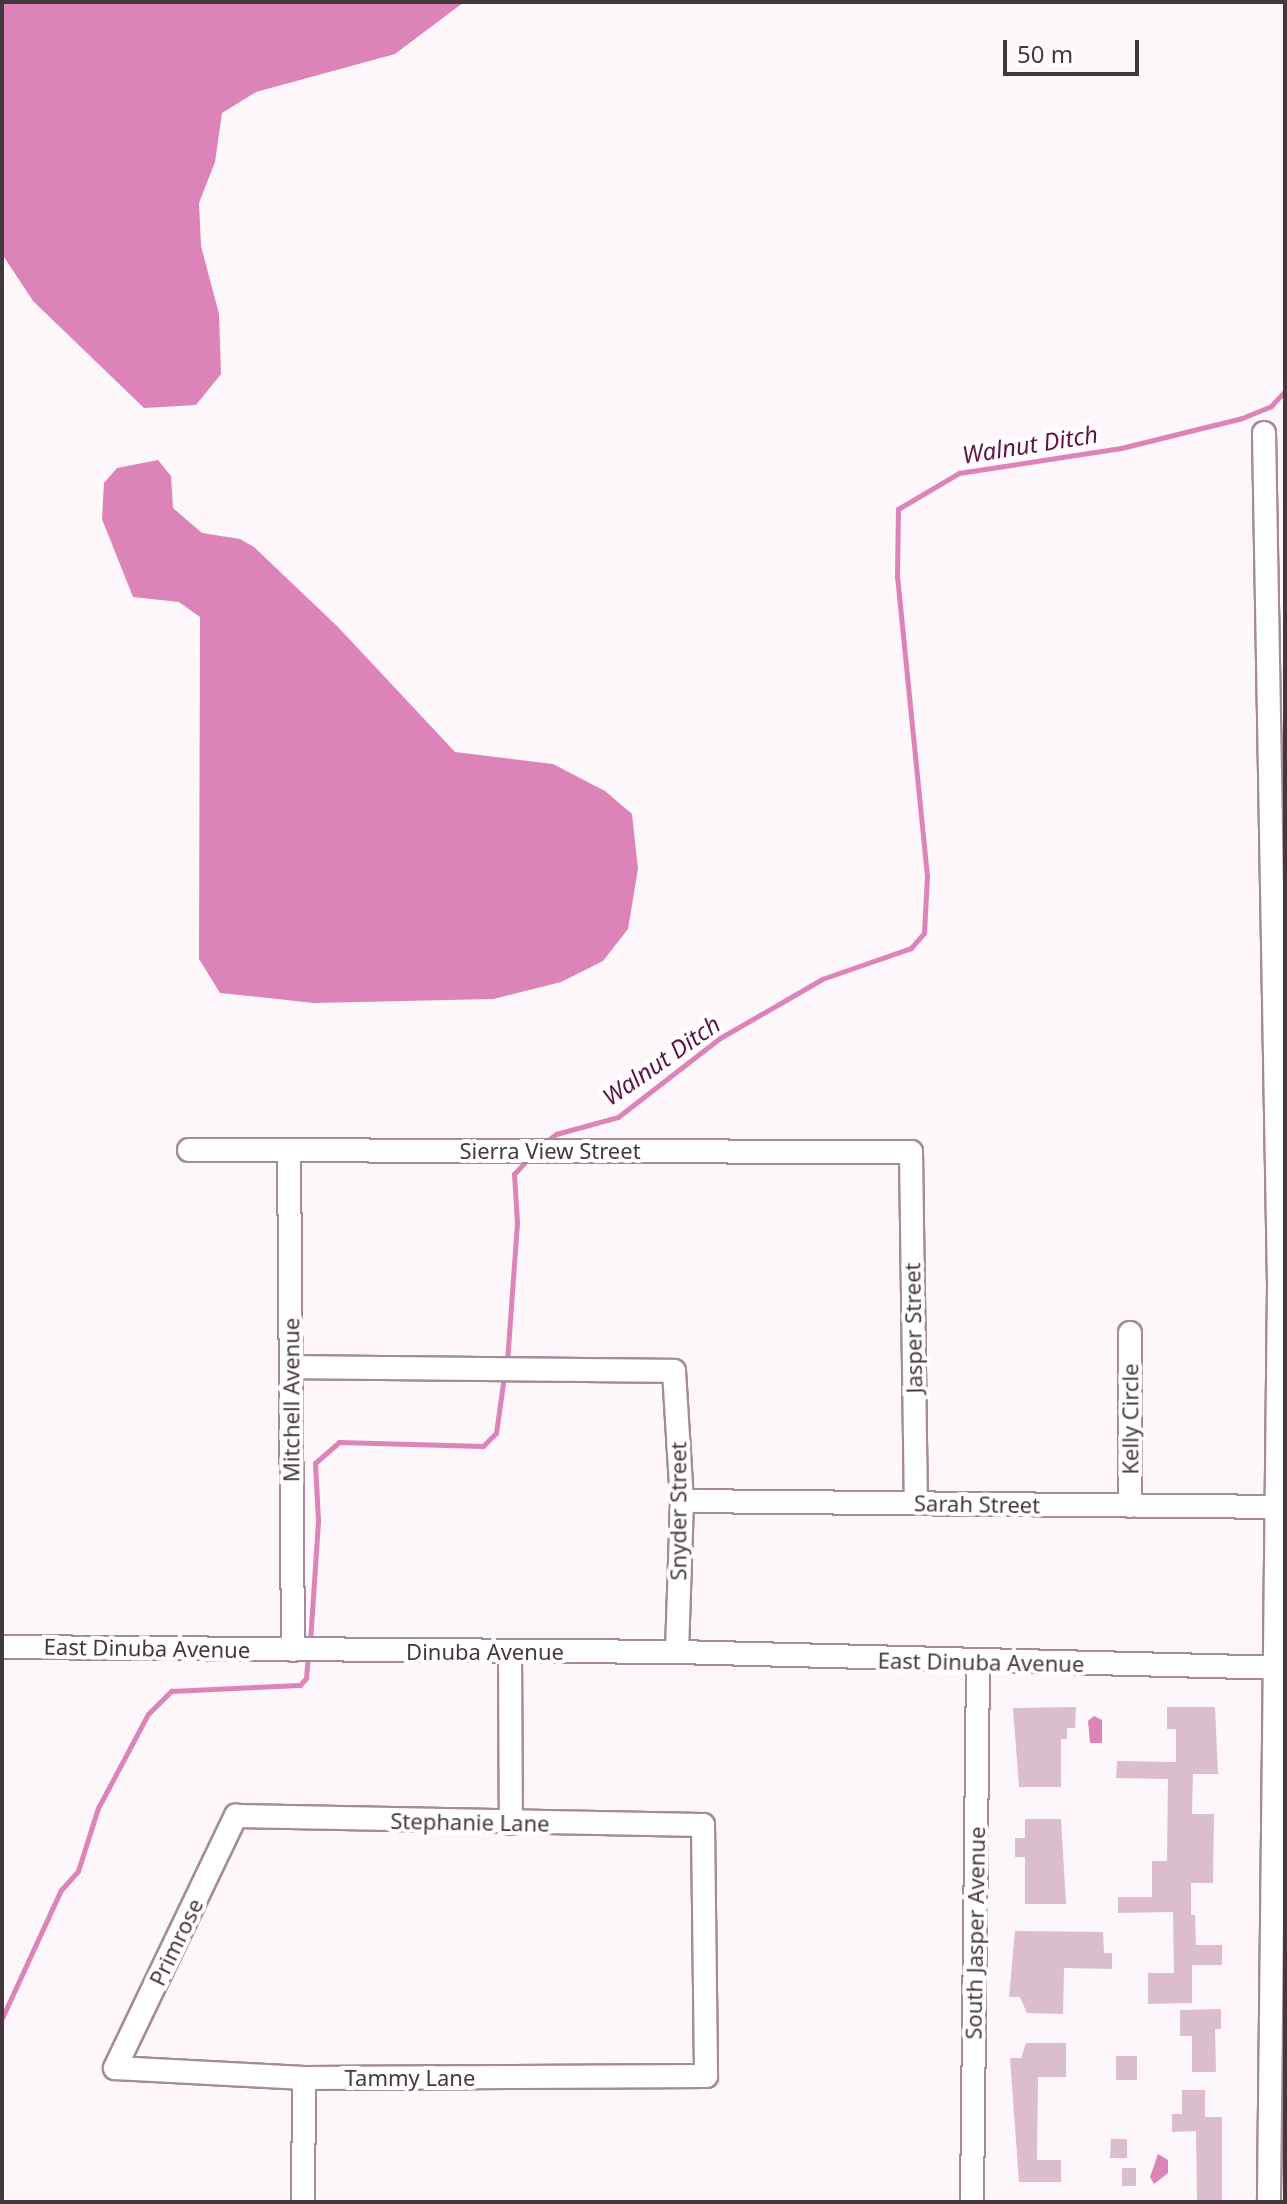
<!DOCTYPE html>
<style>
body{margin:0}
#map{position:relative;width:1287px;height:2204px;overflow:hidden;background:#fdf6fa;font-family:"Noto Sans",sans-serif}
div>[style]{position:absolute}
.water>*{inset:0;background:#dc83b8}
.stream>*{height:5px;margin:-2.5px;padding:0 2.5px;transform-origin:2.5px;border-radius:2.5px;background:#dc83b8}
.building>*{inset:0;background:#dbbdcd}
.roads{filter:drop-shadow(2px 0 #a68a99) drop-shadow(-2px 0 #a68a99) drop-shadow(0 2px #a68a99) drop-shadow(0 -2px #a68a99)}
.minor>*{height:22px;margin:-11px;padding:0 11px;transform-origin:11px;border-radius:11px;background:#fff}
span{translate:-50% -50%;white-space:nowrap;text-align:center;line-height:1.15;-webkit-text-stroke:8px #fff;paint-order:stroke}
.street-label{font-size:22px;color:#44383e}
.water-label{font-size:24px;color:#621348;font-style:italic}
.frame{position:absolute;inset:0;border:4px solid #44383e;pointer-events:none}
.scale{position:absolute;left:1003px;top:40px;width:136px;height:36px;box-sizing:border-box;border:4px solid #44383e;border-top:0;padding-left:10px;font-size:24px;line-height:28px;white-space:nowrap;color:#44383e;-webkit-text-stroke:6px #fff;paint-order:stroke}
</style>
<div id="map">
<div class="water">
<div style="clip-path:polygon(2px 2px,464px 2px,395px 54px,256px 92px,222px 113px,215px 162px,199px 203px,201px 246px,219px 314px,221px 374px,196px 405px,144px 408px,33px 301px,4px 257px)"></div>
<div style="clip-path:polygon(158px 460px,171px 476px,173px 508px,202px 533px,240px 539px,254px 547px,338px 627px,455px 752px,553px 764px,605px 791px,632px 814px,638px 869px,628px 929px,603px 961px,561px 982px,493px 999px,314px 1003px,220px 993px,199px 959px,200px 617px,179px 602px,133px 597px,102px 519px,104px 483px,117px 468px)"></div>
<div style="clip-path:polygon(1094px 1716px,1102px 1720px,1102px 1743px,1090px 1743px,1088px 1721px)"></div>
<div style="clip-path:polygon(1158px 2154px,1168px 2160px,1168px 2173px,1154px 2184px,1150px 2177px)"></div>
</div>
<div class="stream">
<div style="left:544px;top:1143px;width:15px;rotate:-37deg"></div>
<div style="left:556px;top:1134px;width:64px;rotate:-15.3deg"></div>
<div style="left:618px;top:1117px;width:129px;rotate:-37.8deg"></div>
<div style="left:720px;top:1038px;width:118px;rotate:-30deg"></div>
<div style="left:822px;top:979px;width:94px;rotate:-19.2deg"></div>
<div style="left:911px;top:948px;width:20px;rotate:-49deg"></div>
<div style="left:924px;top:933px;width:57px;rotate:-87deg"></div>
<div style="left:927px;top:876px;width:301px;rotate:-95.7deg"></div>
<div style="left:897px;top:577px;width:68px;rotate:-89.2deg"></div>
<div style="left:898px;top:509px;width:71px;rotate:-30.5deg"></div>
<div style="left:959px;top:473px;width:164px;rotate:-8.8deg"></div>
<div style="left:1121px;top:448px;width:125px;rotate:-13.9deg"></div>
<div style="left:1242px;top:418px;width:31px;rotate:-22deg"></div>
<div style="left:1271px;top:406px;width:21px;rotate:-47deg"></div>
<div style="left:507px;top:1362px;width:139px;rotate:-85.9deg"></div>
<div style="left:517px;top:1223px;width:49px;rotate:-93.5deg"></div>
<div style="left:514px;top:1174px;width:21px;rotate:-47deg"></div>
<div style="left:310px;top:1642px;width:122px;rotate:-86.2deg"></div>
<div style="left:318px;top:1520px;width:57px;rotate:-93deg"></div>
<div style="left:315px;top:1463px;width:32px;rotate:-41deg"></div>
<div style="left:339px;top:1442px;width:144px;rotate:1.6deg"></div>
<div style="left:483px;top:1446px;width:18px;rotate:-45deg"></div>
<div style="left:496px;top:1433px;width:58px;rotate:-82deg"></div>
<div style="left:2px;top:2018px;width:141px;rotate:-65.3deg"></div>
<div style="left:61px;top:1890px;width:25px;rotate:-48deg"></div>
<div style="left:78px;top:1871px;width:66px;rotate:-72.4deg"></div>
<div style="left:98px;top:1808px;width:106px;rotate:-62deg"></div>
<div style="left:148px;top:1714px;width:33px;rotate:-45deg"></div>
<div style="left:171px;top:1691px;width:129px;rotate:-2.7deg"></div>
<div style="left:300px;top:1685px;width:9px;rotate:-49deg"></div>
<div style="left:306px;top:1678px;width:22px;rotate:-85deg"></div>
</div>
<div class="building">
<div style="clip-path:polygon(1076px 1707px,1075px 1728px,1067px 1728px,1067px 1739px,1061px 1739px,1061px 1787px,1019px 1787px,1013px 1708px)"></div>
<div style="clip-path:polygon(1167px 1707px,1215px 1707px,1218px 1774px,1193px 1774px,1192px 1814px,1214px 1814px,1213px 1883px,1191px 1883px,1191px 1915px,1195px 1915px,1196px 1945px,1222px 1945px,1222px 1965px,1192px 1965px,1192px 2003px,1148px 2004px,1148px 1973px,1174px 1973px,1173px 1912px,1118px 1913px,1118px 1897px,1152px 1897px,1152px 1861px,1167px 1861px,1168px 1779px,1116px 1778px,1117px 1761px,1176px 1762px,1176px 1729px,1167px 1729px)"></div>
<div style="clip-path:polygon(1025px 1819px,1061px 1819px,1066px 1904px,1025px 1904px,1025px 1857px,1015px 1857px,1015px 1838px,1025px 1838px)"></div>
<div style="clip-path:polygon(1015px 1931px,1103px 1932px,1104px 1953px,1112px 1953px,1112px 1969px,1064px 1968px,1063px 2014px,1027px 2013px,1020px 1997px,1009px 1997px)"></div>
<div style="clip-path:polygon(1221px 2009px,1221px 2029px,1215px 2029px,1216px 2072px,1192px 2072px,1192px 2036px,1180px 2036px,1180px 2010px)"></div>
<div style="clip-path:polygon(1026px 2043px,1066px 2043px,1066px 2077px,1038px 2077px,1037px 2160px,1061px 2160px,1061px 2182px,1019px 2182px,1010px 2058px,1021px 2058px)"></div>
<div style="clip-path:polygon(1116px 2056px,1137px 2056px,1137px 2080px,1116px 2080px)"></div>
<div style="clip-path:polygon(1182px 2090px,1205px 2090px,1205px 2117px,1222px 2117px,1222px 2201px,1197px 2201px,1196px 2131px,1172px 2132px,1172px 2114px,1182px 2114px)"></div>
<div style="clip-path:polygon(1111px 2139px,1127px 2139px,1127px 2158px,1110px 2158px)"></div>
<div style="clip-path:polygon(1122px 2168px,1136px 2168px,1136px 2186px,1122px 2186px)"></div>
</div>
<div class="roads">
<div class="minor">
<div style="left:1264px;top:433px;width:853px;rotate:88.99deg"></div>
<div style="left:1279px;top:1286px;width:916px;rotate:90.63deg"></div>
<div style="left:189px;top:1150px;width:722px;rotate:0.16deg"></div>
<div style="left:911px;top:1152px;width:351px;rotate:89.2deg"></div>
<div style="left:289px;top:1150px;width:500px;rotate:89.54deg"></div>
<div style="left:1130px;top:1333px;width:173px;rotate:90deg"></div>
<div style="left:292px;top:1367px;width:382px;rotate:0.6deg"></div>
<div style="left:674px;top:1371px;width:130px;rotate:86.5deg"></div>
<div style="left:682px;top:1501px;width:151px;rotate:91.9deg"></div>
<div style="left:682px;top:1501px;width:603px;rotate:0.57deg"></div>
<div style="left:2px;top:1647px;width:675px;rotate:0.42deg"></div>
<div style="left:677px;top:1652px;width:608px;rotate:1.51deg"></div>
<div style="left:510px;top:1653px;width:170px;rotate:89.7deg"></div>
<div style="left:236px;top:1816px;width:467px;rotate:1.1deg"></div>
<div style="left:703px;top:1825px;width:251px;rotate:89.3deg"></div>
<div style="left:706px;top:2076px;width:402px;rotate:179.7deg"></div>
<div style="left:304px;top:2078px;width:189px;rotate:-177deg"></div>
<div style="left:115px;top:2068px;width:280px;rotate:-64.4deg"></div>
<div style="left:303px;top:2202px;width:124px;rotate:-89.5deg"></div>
<div style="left:972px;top:2202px;width:539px;rotate:-89.36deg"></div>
</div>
</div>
<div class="street-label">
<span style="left:550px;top:1151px">Sierra View Street</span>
<span style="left:913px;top:1328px;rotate:-91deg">Jasper Street</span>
<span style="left:291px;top:1400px;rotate:-90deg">Mitchell Avenue</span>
<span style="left:1130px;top:1419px;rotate:-90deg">Kelly Circle</span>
<span style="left:977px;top:1504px;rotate:1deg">Sarah Street</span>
<span style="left:678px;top:1511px;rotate:-90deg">Snyder Street</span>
<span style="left:147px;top:1648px;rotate:1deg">East Dinuba Avenue</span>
<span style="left:485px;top:1652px">Dinuba Avenue</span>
<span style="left:981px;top:1662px;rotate:1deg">East Dinuba Avenue</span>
<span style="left:470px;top:1822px;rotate:1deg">Stephanie Lane</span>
<span style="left:975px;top:1933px;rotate:-89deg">South Jasper Avenue</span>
<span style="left:176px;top:1942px;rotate:-64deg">Primrose</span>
<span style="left:410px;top:2078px">Tammy Lane</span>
</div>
<div class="water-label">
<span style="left:1030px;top:444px;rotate:-9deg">Walnut Ditch</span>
<span style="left:661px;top:1060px;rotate:-35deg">Walnut Ditch</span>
</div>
<div class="frame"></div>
<div class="scale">50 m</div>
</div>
